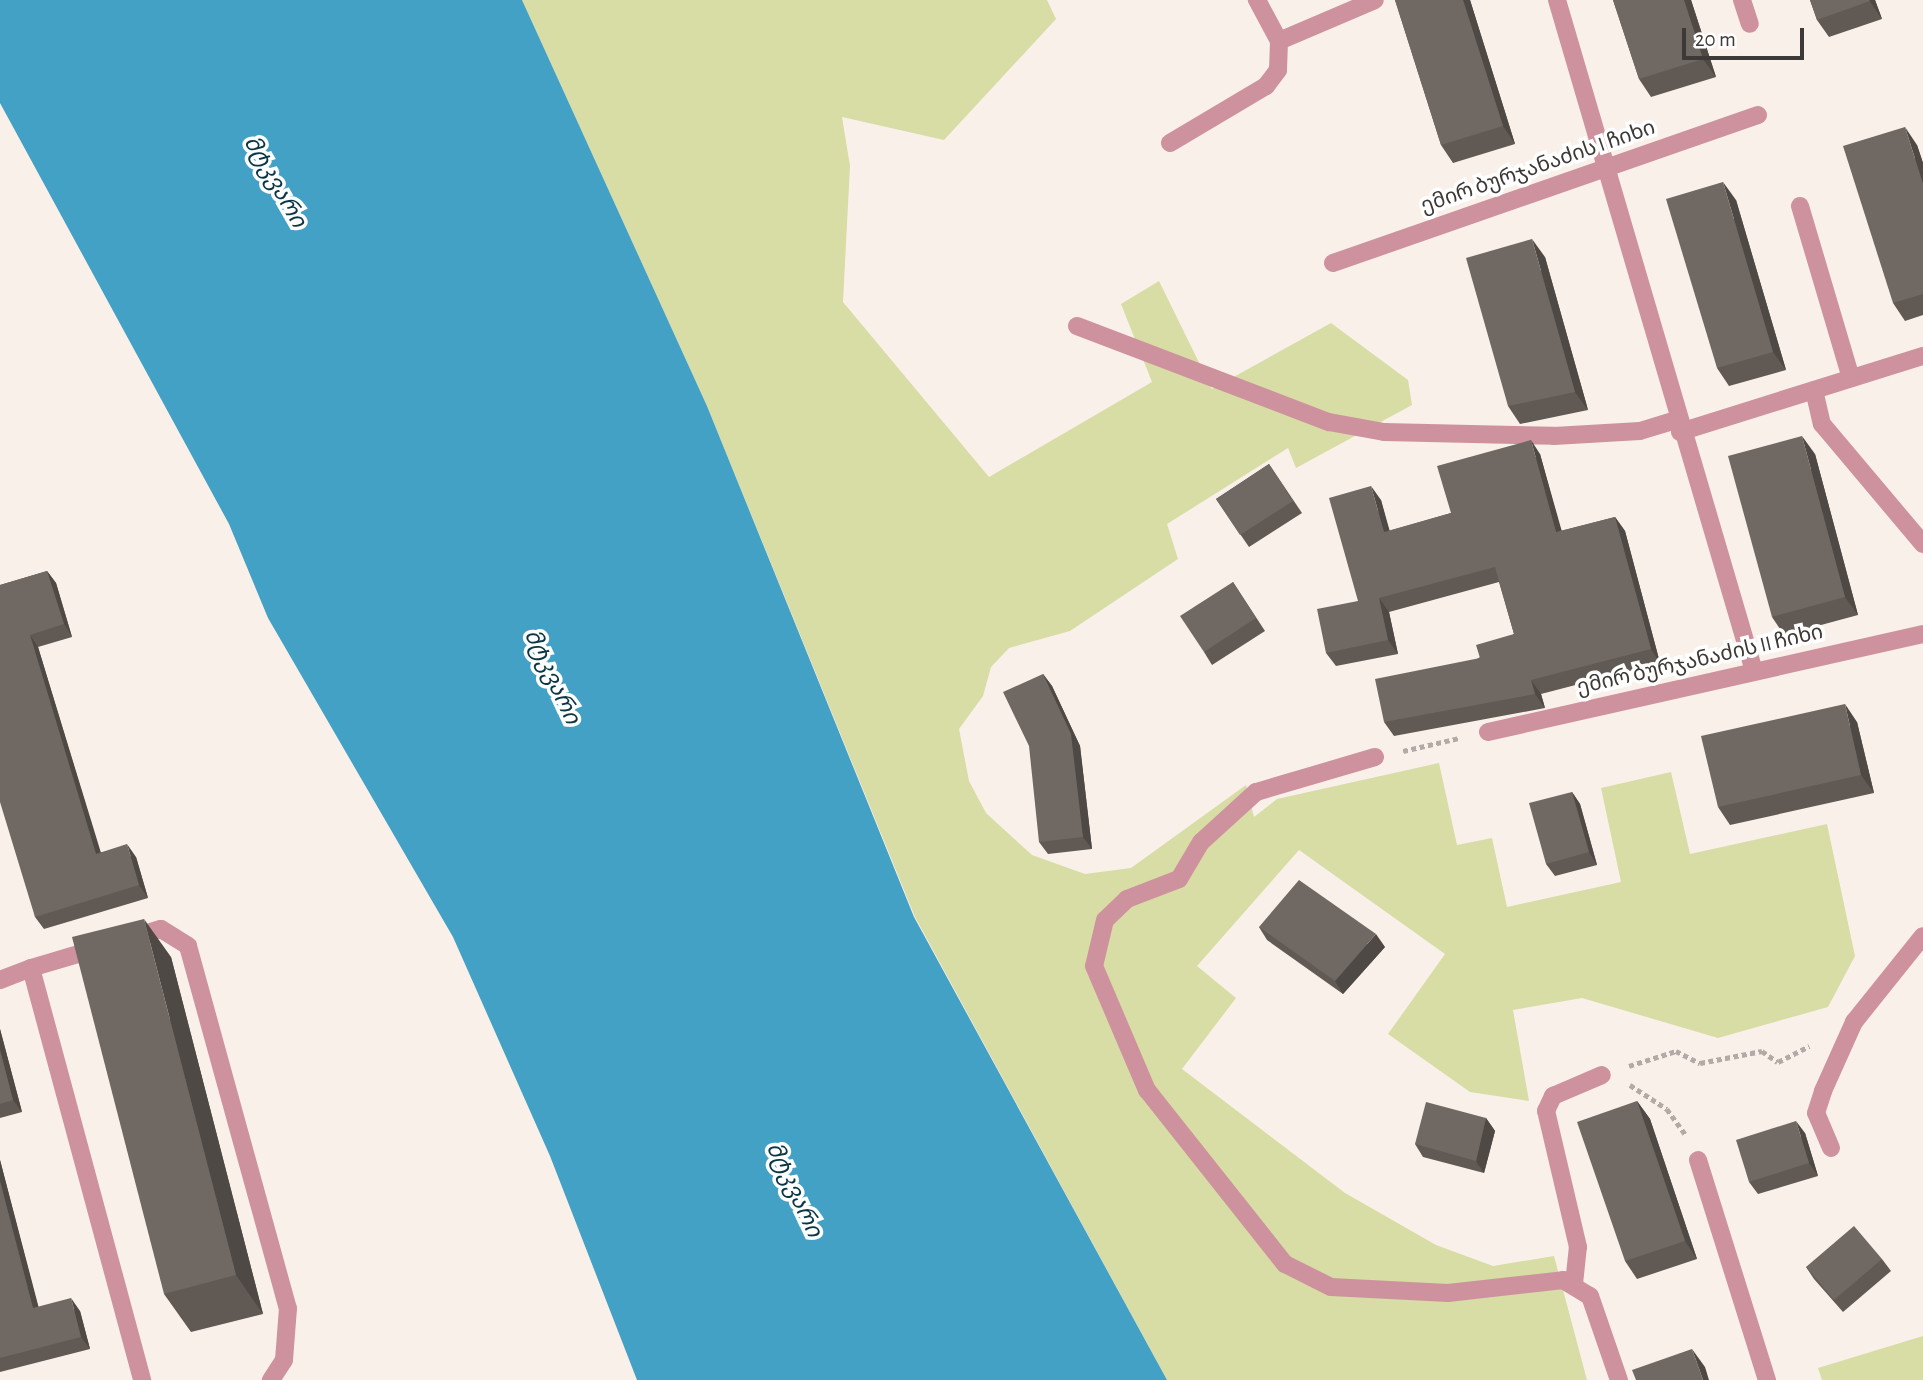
<!DOCTYPE html>
<meta charset="utf-8">
<style>
body{margin:0}
#map{position:relative;width:1923px;height:1380px;overflow:hidden;background:#faf0ea;font-family:"Alegreya Sans","Noto Sans Georgian",sans-serif}
div>[style]{position:absolute}
.green>*{inset:0;background:#d8dca5}
.water>*{inset:0;background:#43a1c6}
.path>*{height:4.5px;margin-top:-2.25px;transform-origin:0;background:repeating-linear-gradient(90deg,#b2aaa5 0 5px,transparent 0 8.5px)}
.minor>*{height:18px;margin:-9px;padding:0 9px;transform-origin:9px;border-radius:9px;background:#cd929e}
.wall>*{inset:0;background:#605954}
.shaded-wall>*{inset:0;background:#4e4945}
.building>*{inset:0;background:#706862}
span{translate:-50% -50%;white-space:nowrap;text-align:center;line-height:1.15;-webkit-text-stroke:7px #fff;paint-order:stroke}
.street-label{font-size:21px;color:#3d3936}
.water-label{font-size:23px;color:#0a3545;font-style:italic}
.scale{position:absolute;left:1682px;top:28px;width:122px;height:32px;box-sizing:border-box;border:4px solid #3d3936;border-top:0;padding-left:9px;font-size:21px;line-height:24px;white-space:nowrap;color:#3d3936;-webkit-text-stroke:5px #fff;paint-order:stroke}
</style>
<div id="map">
<div class="green">
<div style="clip-path:polygon(522px 0,1047px 0,1056px 19px,944px 140px,842px 117px,850px 166px,843px 302px,989px 477px,1152px 382px,1121px 304px,1159px 281px,1212px 389px,1331px 323px,1408px 380px,1412px 405px,1296px 468px,1288px 448px,1167px 524px,1178px 559px,1070px 631px,1009px 648px,991px 667px,983px 696px,959px 729px,969px 781px,986px 813px,1032px 855px,1085px 874px,1131px 868px,1246px 785px,1254px 817px,1277px 799px,1439px 763px,1457px 845px,1492px 838px,1507px 907px,1621px 882px,1601px 788px,1671px 772px,1690px 854px,1827px 824px,1855px 956px,1828px 1007px,1718px 1038px,1582px 998px,1513px 1010px,1529px 1101px,1470px 1092px,1388px 1034px,1445px 954px,1299px 850px,1197px 966px,1236px 998px,1182px 1069px,1345px 1193px,1436px 1245px,1493px 1266px,1554px 1256px,1587px 1380px,1167px 1380px,915px 917px,707px 406px)"></div>
<div style="clip-path:polygon(1923px 1336px,1923px 1380px,1822px 1380px,1818px 1368px)"></div>
</div>
<div class="water">
<div style="clip-path:polygon(0 0,522px 0,707px 406px,914px 917px,1167px 1380px,637px 1380px,550px 1156px,453px 937px,268px 618px,229px 524px,0 103px)"></div>
</div>
<div class="path">
<div style="left:1403px;top:751px;width:57px;rotate:-13.1deg"></div>
<div style="left:1629px;top:1066px;width:49px;rotate:-17.7deg"></div>
<div style="left:1676px;top:1051px;width:27px;rotate:27deg"></div>
<div style="left:1700px;top:1063px;width:63px;rotate:-11deg"></div>
<div style="left:1762px;top:1051px;width:19px;rotate:35deg"></div>
<div style="left:1778px;top:1062px;width:35px;rotate:-27deg"></div>
<div style="left:1630px;top:1085px;width:44px;rotate:33deg"></div>
<div style="left:1667px;top:1109px;width:31px;rotate:54deg"></div>
</div>
<div class="minor">
<div style="left:1557px;top:0;width:699px;rotate:73.64deg"></div>
<div style="left:1742px;top:0;width:25px;rotate:72deg"></div>
<div style="left:1279px;top:41px;width:104px;rotate:-23.1deg"></div>
<div style="left:1170px;top:143px;width:112px;rotate:-30.7deg"></div>
<div style="left:1266px;top:86px;width:20px;rotate:-53deg"></div>
<div style="left:1278px;top:70px;width:29px;rotate:-88deg"></div>
<div style="left:1279px;top:41px;width:47px;rotate:-118.2deg"></div>
<div style="left:1800px;top:206px;width:179px;rotate:73.5deg"></div>
<div style="left:1333px;top:263px;width:450px;rotate:-19.2deg"></div>
<div style="left:1077px;top:326px;width:270px;rotate:20.9deg"></div>
<div style="left:1329px;top:422px;width:56px;rotate:10.3deg"></div>
<div style="left:1384px;top:432px;width:170px;rotate:1.3deg"></div>
<div style="left:1554px;top:436px;width:86px;rotate:-3.3deg"></div>
<div style="left:1640px;top:431px;width:39px;rotate:-17deg"></div>
<div style="left:1814px;top:390px;width:35px;rotate:77deg"></div>
<div style="left:1822px;top:424px;width:157px;rotate:49.9deg"></div>
<div style="left:1680px;top:432px;width:255px;rotate:-17.4deg"></div>
<div style="left:1488px;top:732px;width:446px;rotate:-12.7deg"></div>
<div style="left:1375px;top:757px;width:124px;rotate:163.6deg"></div>
<div style="left:1256px;top:792px;width:74px;rotate:137.7deg"></div>
<div style="left:1201px;top:842px;width:43px;rotate:120.7deg"></div>
<div style="left:1179px;top:879px;width:56px;rotate:159deg"></div>
<div style="left:1127px;top:899px;width:30px;rotate:136deg"></div>
<div style="left:1105px;top:920px;width:47px;rotate:103.4deg"></div>
<div style="left:1094px;top:966px;width:135px;rotate:66.9deg"></div>
<div style="left:1147px;top:1090px;width:222px;rotate:51.6deg"></div>
<div style="left:1285px;top:1264px;width:51px;rotate:26.6deg"></div>
<div style="left:1331px;top:1287px;width:117px;rotate:2.9deg"></div>
<div style="left:1448px;top:1293px;width:116px;rotate:-6.4deg"></div>
<div style="left:1563px;top:1280px;width:31px;rotate:31deg"></div>
<div style="left:1590px;top:1296px;width:89px;rotate:71deg"></div>
<div style="left:131px;top:938px;width:31px;rotate:-17deg"></div>
<div style="left:161px;top:929px;width:32px;rotate:32deg"></div>
<div style="left:188px;top:946px;width:376px;rotate:74.6deg"></div>
<div style="left:288px;top:1308px;width:52px;rotate:94.4deg"></div>
<div style="left:284px;top:1360px;width:24px;rotate:123deg"></div>
<div style="left:31px;top:968px;width:70px;rotate:-16.6deg"></div>
<div style="left:0;top:980px;width:33px;rotate:-21deg"></div>
<div style="left:31px;top:968px;width:427px;rotate:74.9deg"></div>
<div style="left:1831px;top:1148px;width:38px;rotate:-113deg"></div>
<div style="left:1816px;top:1113px;width:23px;rotate:-72deg"></div>
<div style="left:1823px;top:1091px;width:76px;rotate:-65.8deg"></div>
<div style="left:1854px;top:1022px;width:110px;rotate:-51.3deg"></div>
<div style="left:1698px;top:1160px;width:231px;rotate:72.6deg"></div>
<div style="left:1574px;top:1284px;width:37px;rotate:-84deg"></div>
<div style="left:1578px;top:1247px;width:140px;rotate:-103.2deg"></div>
<div style="left:1546px;top:1111px;width:17px;rotate:-65deg"></div>
<div style="left:1553px;top:1096px;width:53px;rotate:-23.2deg"></div>
</div>
<div class="wall">
<div style="clip-path:polygon(1395px 0,1470px 0,1515px 144px,1453px 163px,1441px 145px)"></div>
<div style="clip-path:polygon(1613px 0,1691px 0,1716px 77px,1651px 97px,1639px 79px)"></div>
<div style="clip-path:polygon(1810px 0,1875px 0,1882px 19px,1829px 37px,1817px 20px)"></div>
<div style="clip-path:polygon(1917px 145px,1923px 163px,1923px 315px,1905px 321px,1893px 303px)"></div>
<div style="clip-path:polygon(1736px 200px,1786px 370px,1729px 386px,1717px 368px)"></div>
<div style="clip-path:polygon(1545px 257px,1588px 410px,1520px 424px,1508px 406px)"></div>
<div style="clip-path:polygon(1540px 454px,1561px 531px,1615px 517px,1625px 531px,1660px 663px,1541px 694px,1545px 708px,1394px 736px,1384px 722px,1514px 634px,1499px 582px,1389px 612px,1398px 654px,1336px 666px,1326px 653px,1358px 601px,1381px 500px,1389px 531px,1451px 513px)"></div>
<div style="clip-path:polygon(1815px 454px,1858px 615px,1784px 635px,1772px 617px)"></div>
<div style="clip-path:polygon(1269px 464px,1302px 513px,1249px 547px,1216px 499px)"></div>
<div style="clip-path:polygon(47px 571px,56px 583px,72px 637px,38px 647px,100px 852px,136px 857px,148px 898px,44px 929px,35px 917px,0 585px)"></div>
<div style="clip-path:polygon(1233px 582px,1265px 631px,1212px 665px,1204px 652px)"></div>
<div style="clip-path:polygon(1043px 674px,1052px 686px,1080px 746px,1092px 849px,1048px 854px,1039px 842px)"></div>
<div style="clip-path:polygon(1857px 722px,1874px 793px,1730px 825px,1718px 807px)"></div>
<div style="clip-path:polygon(1572px 792px,1580px 804px,1597px 865px,1555px 876px,1546px 864px)"></div>
<div style="clip-path:polygon(1259px 927px,1385px 947px,1343px 994px,1267px 940px)"></div>
<div style="clip-path:polygon(171px 957px,263px 1314px,191px 1332px,164px 1294px)"></div>
<div style="clip-path:polygon(0 1029px,22px 1112px,0 1118px)"></div>
<div style="clip-path:polygon(1637px 1101px,1650px 1119px,1697px 1259px,1637px 1279px,1625px 1261px)"></div>
<div style="clip-path:polygon(1486px 1118px,1495px 1131px,1484px 1173px,1423px 1157px,1415px 1144px)"></div>
<div style="clip-path:polygon(1805px 1133px,1818px 1176px,1758px 1194px,1749px 1182px)"></div>
<div style="clip-path:polygon(0 1160px,38px 1307px,80px 1311px,90px 1349px,0 1372px)"></div>
<div style="clip-path:polygon(1882px 1259px,1891px 1271px,1843px 1312px,1814px 1279px,1806px 1267px)"></div>
</div>
<div class="shaded-wall">
<div style="clip-path:polygon(1463px 0,1470px 0,1515px 144px,1503px 126px)"></div>
<div style="clip-path:polygon(1684px 0,1691px 0,1716px 77px,1703px 59px)"></div>
<div style="clip-path:polygon(1869px 0,1875px 0,1882px 19px)"></div>
<div style="clip-path:polygon(1905px 127px,1917px 145px,1923px 163px,1923px 184px)"></div>
<div style="clip-path:polygon(1723px 182px,1736px 200px,1786px 370px,1773px 352px)"></div>
<div style="clip-path:polygon(1532px 239px,1545px 257px,1588px 410px,1575px 392px)"></div>
<div style="clip-path:polygon(1802px 436px,1815px 454px,1858px 615px,1845px 597px)"></div>
<div style="clip-path:polygon(1531px 440px,1540px 454px,1566px 546px,1556px 532px)"></div>
<div style="clip-path:polygon(1371px 486px,1381px 500px,1394px 546px,1384px 532px)"></div>
<div style="clip-path:polygon(1615px 517px,1625px 531px,1660px 663px,1651px 649px)"></div>
<div style="clip-path:polygon(47px 571px,56px 583px,72px 637px,64px 624px)"></div>
<div style="clip-path:polygon(1379px 598px,1389px 612px,1398px 654px,1388px 640px)"></div>
<div style="clip-path:polygon(30px 635px,38px 647px,105px 866px,96px 854px)"></div>
<div style="clip-path:polygon(1043px 674px,1052px 686px,1080px 746px,1092px 849px,1083px 837px)"></div>
<div style="clip-path:polygon(1531px 680px,1541px 694px,1545px 708px,1535px 694px)"></div>
<div style="clip-path:polygon(1845px 704px,1857px 722px,1874px 793px,1861px 775px)"></div>
<div style="clip-path:polygon(1572px 792px,1580px 804px,1597px 865px,1589px 852px)"></div>
<div style="clip-path:polygon(127px 844px,136px 857px,148px 898px,139px 885px)"></div>
<div style="clip-path:polygon(144px 919px,171px 957px,263px 1314px,236px 1275px)"></div>
<div style="clip-path:polygon(1376px 934px,1385px 947px,1343px 994px,1335px 981px)"></div>
<div style="clip-path:polygon(0 1029px,22px 1112px,13px 1100px,0 1050px)"></div>
<div style="clip-path:polygon(1637px 1101px,1650px 1119px,1697px 1259px,1685px 1241px)"></div>
<div style="clip-path:polygon(1486px 1118px,1495px 1131px,1484px 1173px,1476px 1161px)"></div>
<div style="clip-path:polygon(1796px 1121px,1805px 1133px,1818px 1176px,1809px 1163px)"></div>
<div style="clip-path:polygon(0 1160px,42px 1320px,33px 1308px,0 1181px)"></div>
<div style="clip-path:polygon(71px 1298px,80px 1311px,90px 1349px,81px 1337px)"></div>
<div style="clip-path:polygon(1692px 1349px,1705px 1367px,1709px 1380px,1703px 1380px)"></div>
</div>
<div class="building">
<div style="clip-path:polygon(1395px 0,1463px 0,1503px 126px,1441px 145px)"></div>
<div style="clip-path:polygon(1613px 0,1684px 0,1703px 59px,1639px 79px)"></div>
<div style="clip-path:polygon(1810px 0,1869px 0,1870px 1px,1817px 20px)"></div>
<div style="clip-path:polygon(1905px 127px,1923px 184px,1923px 294px,1893px 303px,1843px 146px)"></div>
<div style="clip-path:polygon(1723px 182px,1773px 352px,1717px 368px,1666px 199px)"></div>
<div style="clip-path:polygon(1532px 239px,1575px 392px,1508px 406px,1466px 258px)"></div>
<div style="clip-path:polygon(1802px 436px,1845px 597px,1772px 617px,1728px 456px)"></div>
<div style="clip-path:polygon(1531px 440px,1556px 532px,1615px 517px,1651px 649px,1531px 680px,1535px 694px,1384px 722px,1375px 679px,1480px 658px,1476px 645px,1514px 634px,1495px 567px,1379px 598px,1388px 640px,1326px 653px,1317px 609px,1358px 601px,1329px 498px,1371px 486px,1384px 532px,1451px 513px,1437px 466px)"></div>
<div style="clip-path:polygon(1269px 464px,1293px 501px,1240px 535px,1216px 499px)"></div>
<div style="clip-path:polygon(47px 571px,64px 624px,30px 635px,96px 854px,127px 844px,139px 885px,35px 917px,0 802px,0 585px)"></div>
<div style="clip-path:polygon(1233px 582px,1256px 618px,1204px 652px,1180px 616px)"></div>
<div style="clip-path:polygon(1043px 674px,1071px 734px,1083px 837px,1039px 842px,1029px 746px,1003px 692px)"></div>
<div style="clip-path:polygon(1845px 704px,1861px 775px,1718px 807px,1701px 736px)"></div>
<div style="clip-path:polygon(1572px 792px,1589px 852px,1546px 864px,1529px 803px)"></div>
<div style="clip-path:polygon(1299px 880px,1376px 934px,1335px 981px,1259px 927px)"></div>
<div style="clip-path:polygon(144px 919px,236px 1275px,164px 1294px,72px 937px)"></div>
<div style="clip-path:polygon(0 1050px,13px 1100px,0 1104px)"></div>
<div style="clip-path:polygon(1637px 1101px,1685px 1241px,1625px 1261px,1577px 1122px)"></div>
<div style="clip-path:polygon(1426px 1102px,1486px 1118px,1476px 1161px,1415px 1144px)"></div>
<div style="clip-path:polygon(1796px 1121px,1809px 1163px,1749px 1182px,1736px 1140px)"></div>
<div style="clip-path:polygon(0 1181px,33px 1308px,71px 1298px,81px 1337px,0 1358px)"></div>
<div style="clip-path:polygon(1854px 1226px,1882px 1259px,1834px 1300px,1806px 1267px)"></div>
<div style="clip-path:polygon(1692px 1349px,1703px 1380px,1636px 1380px,1632px 1370px)"></div>
</div>
<div class="street-label">
<span style="left:1538px;top:167px;rotate:-19deg">ემირ ბურჯანაძის I ჩიხი</span>
<span style="left:1700px;top:660px;rotate:-13deg">ემირ ბურჯანაძის II ჩიხი</span>
</div>
<div class="water-label">
<span style="left:274px;top:182px;rotate:60deg">მტკვარი</span>
<span style="left:551px;top:677px;rotate:65deg">მტკვარი</span>
<span style="left:793px;top:1190px;rotate:65deg">მტკვარი</span>
</div>
<div class="scale">20 m</div>
</div>
